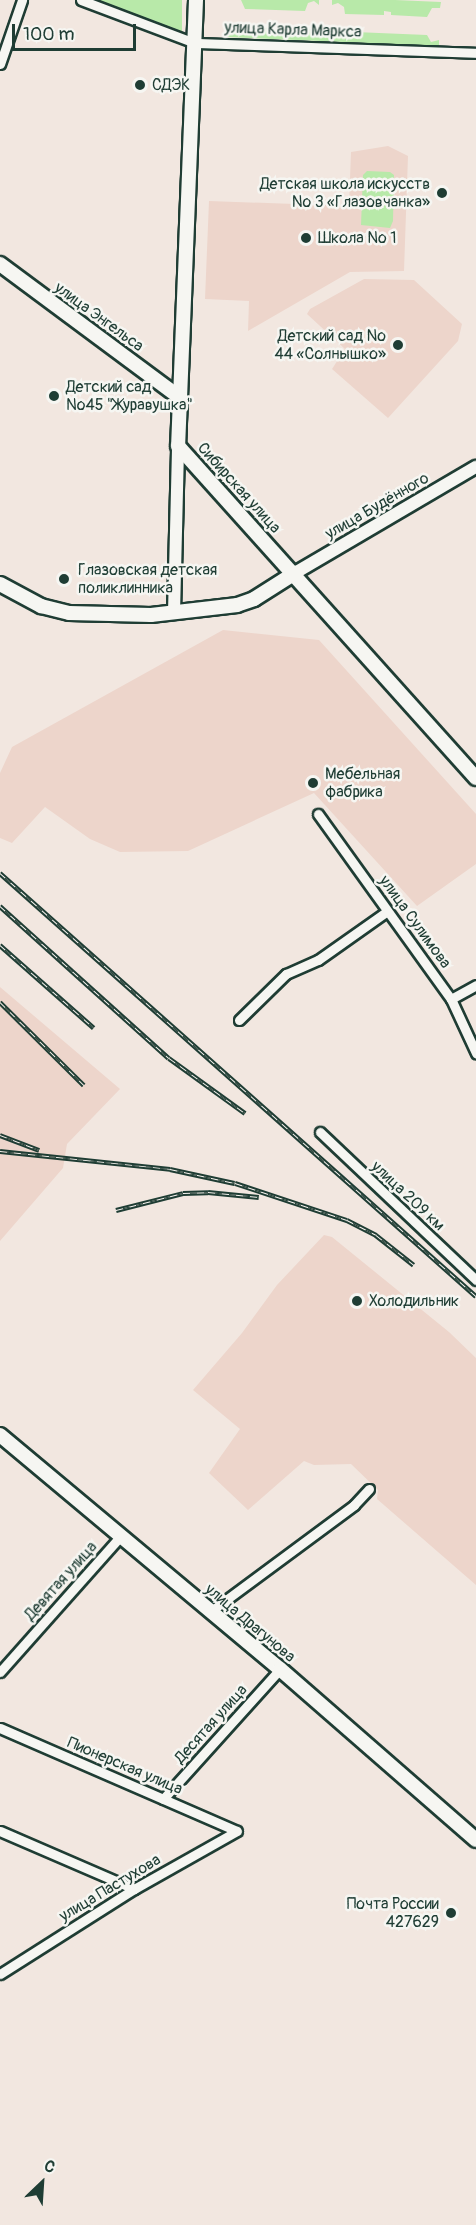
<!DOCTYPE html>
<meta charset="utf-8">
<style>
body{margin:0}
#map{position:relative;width:476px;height:2225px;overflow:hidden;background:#f2e7e0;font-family:Pangolin,sans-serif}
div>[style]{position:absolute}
.built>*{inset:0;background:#edd5cb}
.green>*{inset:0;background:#b8e9a9}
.roads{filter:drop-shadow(2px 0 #1f3d34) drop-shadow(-2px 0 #1f3d34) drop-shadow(0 2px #1f3d34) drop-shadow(0 -2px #1f3d34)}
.minor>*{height:9px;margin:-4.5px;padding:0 4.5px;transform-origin:4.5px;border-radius:4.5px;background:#f6f6f2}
.tertiary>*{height:12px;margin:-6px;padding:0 6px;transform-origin:6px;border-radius:6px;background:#f6f6f2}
.secondary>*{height:14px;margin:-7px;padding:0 7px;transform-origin:7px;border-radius:7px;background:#f6f6f2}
.rail>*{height:4.5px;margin-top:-2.25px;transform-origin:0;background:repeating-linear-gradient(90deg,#f6f6f2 0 7px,#1f3d34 0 14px);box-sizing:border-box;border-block:2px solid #1f3d34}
.dots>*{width:16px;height:16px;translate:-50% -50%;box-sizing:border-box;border:3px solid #f6f6f2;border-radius:50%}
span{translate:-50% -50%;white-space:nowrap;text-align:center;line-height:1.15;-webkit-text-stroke:5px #f6f6f2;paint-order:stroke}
.street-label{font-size:16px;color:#1f3d34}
.poi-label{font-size:16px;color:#1f3d34}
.left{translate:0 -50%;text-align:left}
.right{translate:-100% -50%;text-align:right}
.north{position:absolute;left:12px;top:2153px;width:60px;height:60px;-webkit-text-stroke:4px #f6f6f2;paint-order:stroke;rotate:25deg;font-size:16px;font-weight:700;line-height:24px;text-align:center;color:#1f3d34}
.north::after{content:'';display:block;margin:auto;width:21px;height:27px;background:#1f3d34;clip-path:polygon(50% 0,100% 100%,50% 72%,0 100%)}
.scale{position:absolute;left:12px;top:24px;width:124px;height:27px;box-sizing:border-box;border:3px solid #1f3d34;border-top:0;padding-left:8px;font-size:18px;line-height:21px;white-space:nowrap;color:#1f3d34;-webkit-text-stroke:4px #f6f6f2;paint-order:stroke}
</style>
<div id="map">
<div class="built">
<div style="clip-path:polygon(388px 146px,408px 156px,404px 271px,350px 272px,248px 331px,249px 301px,205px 299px,209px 201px,349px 206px,351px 152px)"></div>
<div style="clip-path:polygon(364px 279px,414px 280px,462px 324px,458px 341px,388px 418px,332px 369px,345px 349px,307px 314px,310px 309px)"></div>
<div style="clip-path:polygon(223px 630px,319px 640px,476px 814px,476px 864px,417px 906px,314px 793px,188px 851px,120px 852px,90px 839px,45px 807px,12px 843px,0 838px,0 773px,12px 747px)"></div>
<div style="clip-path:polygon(0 987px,120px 1089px,67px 1144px,63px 1168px,0 1241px)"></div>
<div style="clip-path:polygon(324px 1235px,332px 1237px,449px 1332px,476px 1358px,476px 1585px,377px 1499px,378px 1490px,351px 1464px,314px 1465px,304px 1461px,248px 1510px,209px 1473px,240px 1429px,193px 1390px,242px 1333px,277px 1285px)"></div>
</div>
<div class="green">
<div style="clip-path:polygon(92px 0,182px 0,182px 34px)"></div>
<div style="clip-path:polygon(241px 0,319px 0,319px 5px,314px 1px,308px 3px,305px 11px,245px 9px)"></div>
<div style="clip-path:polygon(332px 0,395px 0,441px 2px,440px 8px,432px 8px,427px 17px,391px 15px,391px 12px,384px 11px,384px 15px,345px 14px,344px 7px,338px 3px,332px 5px)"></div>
<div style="clip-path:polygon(244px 27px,317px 30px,323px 37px,328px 36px,331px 31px,427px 35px,431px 42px,439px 40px,439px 46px,226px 37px,230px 31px,241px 32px)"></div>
<div style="clip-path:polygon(367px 171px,390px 172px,394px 175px,393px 221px,390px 228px,361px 225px,363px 175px)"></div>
</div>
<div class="roads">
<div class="minor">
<div style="left:81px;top:0;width:122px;rotate:20.7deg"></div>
<div style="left:195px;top:43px;width:281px;rotate:2deg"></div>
<div style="left:0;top:64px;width:68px;rotate:-71deg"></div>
<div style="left:318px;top:814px;width:228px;rotate:54.3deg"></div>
<div style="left:451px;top:999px;width:60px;rotate:65.2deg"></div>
<div style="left:451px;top:999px;width:29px;rotate:-29deg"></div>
<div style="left:239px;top:1020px;width:66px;rotate:-44.4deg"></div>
<div style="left:286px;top:974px;width:35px;rotate:-24deg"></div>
<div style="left:318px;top:960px;width:83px;rotate:-35.2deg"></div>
<div style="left:320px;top:1132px;width:215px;rotate:43.5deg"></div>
<div style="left:211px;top:1611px;width:178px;rotate:-36.5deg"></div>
<div style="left:354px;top:1505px;width:22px;rotate:-47deg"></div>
<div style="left:0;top:1672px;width:181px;rotate:-48.4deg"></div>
<div style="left:0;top:1728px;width:258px;rotate:23.5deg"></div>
<div style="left:163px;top:1799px;width:175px;rotate:-48deg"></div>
<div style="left:0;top:1831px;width:146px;rotate:23.4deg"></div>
<div style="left:0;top:1974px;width:159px;rotate:-32.4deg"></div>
<div style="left:134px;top:1889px;width:118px;rotate:-29.4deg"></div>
</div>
<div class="tertiary">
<div style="left:295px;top:573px;width:210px;rotate:-30.4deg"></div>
<div style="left:174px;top:613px;width:167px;rotate:-88.6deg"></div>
</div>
<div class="secondary">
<div style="left:196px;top:0;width:446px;rotate:92.3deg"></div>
<div style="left:178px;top:446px;width:446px;rotate:48.1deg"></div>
<div style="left:0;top:264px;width:223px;rotate:36.6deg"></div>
<div style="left:0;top:584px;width:47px;rotate:28.2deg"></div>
<div style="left:41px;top:606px;width:29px;rotate:14deg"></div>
<div style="left:69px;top:613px;width:82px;rotate:1.4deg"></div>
<div style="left:151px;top:615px;width:87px;rotate:-6.6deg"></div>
<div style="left:237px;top:605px;width:18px;rotate:-19deg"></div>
<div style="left:254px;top:599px;width:49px;rotate:-32.4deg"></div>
<div style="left:0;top:1435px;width:365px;rotate:39.9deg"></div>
<div style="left:280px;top:1669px;width:260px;rotate:41.1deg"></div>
</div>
</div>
<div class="rail">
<div style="left:0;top:873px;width:637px;rotate:41.63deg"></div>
<div style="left:0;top:906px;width:227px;rotate:42deg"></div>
<div style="left:169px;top:1058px;width:94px;rotate:35.9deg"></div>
<div style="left:0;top:945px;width:125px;rotate:41.4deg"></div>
<div style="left:0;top:1002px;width:118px;rotate:44.7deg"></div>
<div style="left:0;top:1135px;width:42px;rotate:21deg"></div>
<div style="left:0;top:1151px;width:171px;rotate:6deg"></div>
<div style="left:170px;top:1169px;width:66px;rotate:12.2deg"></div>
<div style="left:235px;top:1183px;width:118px;rotate:18.3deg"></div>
<div style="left:347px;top:1220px;width:33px;rotate:27deg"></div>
<div style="left:376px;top:1235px;width:48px;rotate:38.3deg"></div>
<div style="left:116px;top:1210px;width:69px;rotate:-14.2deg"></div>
<div style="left:183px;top:1193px;width:25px;rotate:-2deg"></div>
<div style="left:208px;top:1192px;width:51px;rotate:5.6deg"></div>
</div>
<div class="dots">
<div style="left:140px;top:85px;background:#1f3d34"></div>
<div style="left:442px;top:193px;background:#1f3d34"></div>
<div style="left:306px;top:238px;background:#1f3d34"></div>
<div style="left:398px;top:345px;background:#1f3d34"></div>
<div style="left:54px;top:396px;background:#1f3d34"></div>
<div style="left:64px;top:579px;background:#1f3d34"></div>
<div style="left:313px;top:783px;background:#1f3d34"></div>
<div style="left:357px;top:1301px;background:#1f3d34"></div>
<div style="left:451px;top:1913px;background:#1f3d34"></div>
</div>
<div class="street-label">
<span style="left:293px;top:30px;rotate:2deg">улица Карла Маркса</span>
<span style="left:99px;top:317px;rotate:36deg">улица Энгельса</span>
<span style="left:239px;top:488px;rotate:48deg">Сибирская улица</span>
<span style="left:377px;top:506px;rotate:-30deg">улица Будённого</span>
<span style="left:415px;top:922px;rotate:54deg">улица Сулимова</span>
<span style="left:408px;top:1196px;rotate:43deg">улица 209 км</span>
<span style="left:61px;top:1581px;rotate:-48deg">Девятая улица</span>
<span style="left:250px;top:1623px;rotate:40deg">улица Драгунова</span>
<span style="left:211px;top:1724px;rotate:-48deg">Десятая улица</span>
<span style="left:125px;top:1766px;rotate:23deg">Пионерская улица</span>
<span style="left:110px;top:1888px;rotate:-31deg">улица Пастухова</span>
</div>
<div class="poi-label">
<span class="left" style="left:152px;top:85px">СДЭК</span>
<span class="right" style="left:430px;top:193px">Детская школа искусств<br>№ 3 «Глазовчанка»</span>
<span class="left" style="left:318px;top:238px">Школа № 1</span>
<span class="right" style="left:386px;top:345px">Детский сад №<br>44 «Солнышко»</span>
<span class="left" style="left:66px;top:396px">Детский сад<br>№45 "Журавушка"</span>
<span class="left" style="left:78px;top:579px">Глазовская детская<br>поликлинника</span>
<span class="left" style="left:325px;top:783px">Мебельная<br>фабрика</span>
<span class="left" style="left:369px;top:1301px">Холодильник</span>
<span class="right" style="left:439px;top:1913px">Почта России<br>427629</span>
</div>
<div class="north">С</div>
<div class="scale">100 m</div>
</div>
